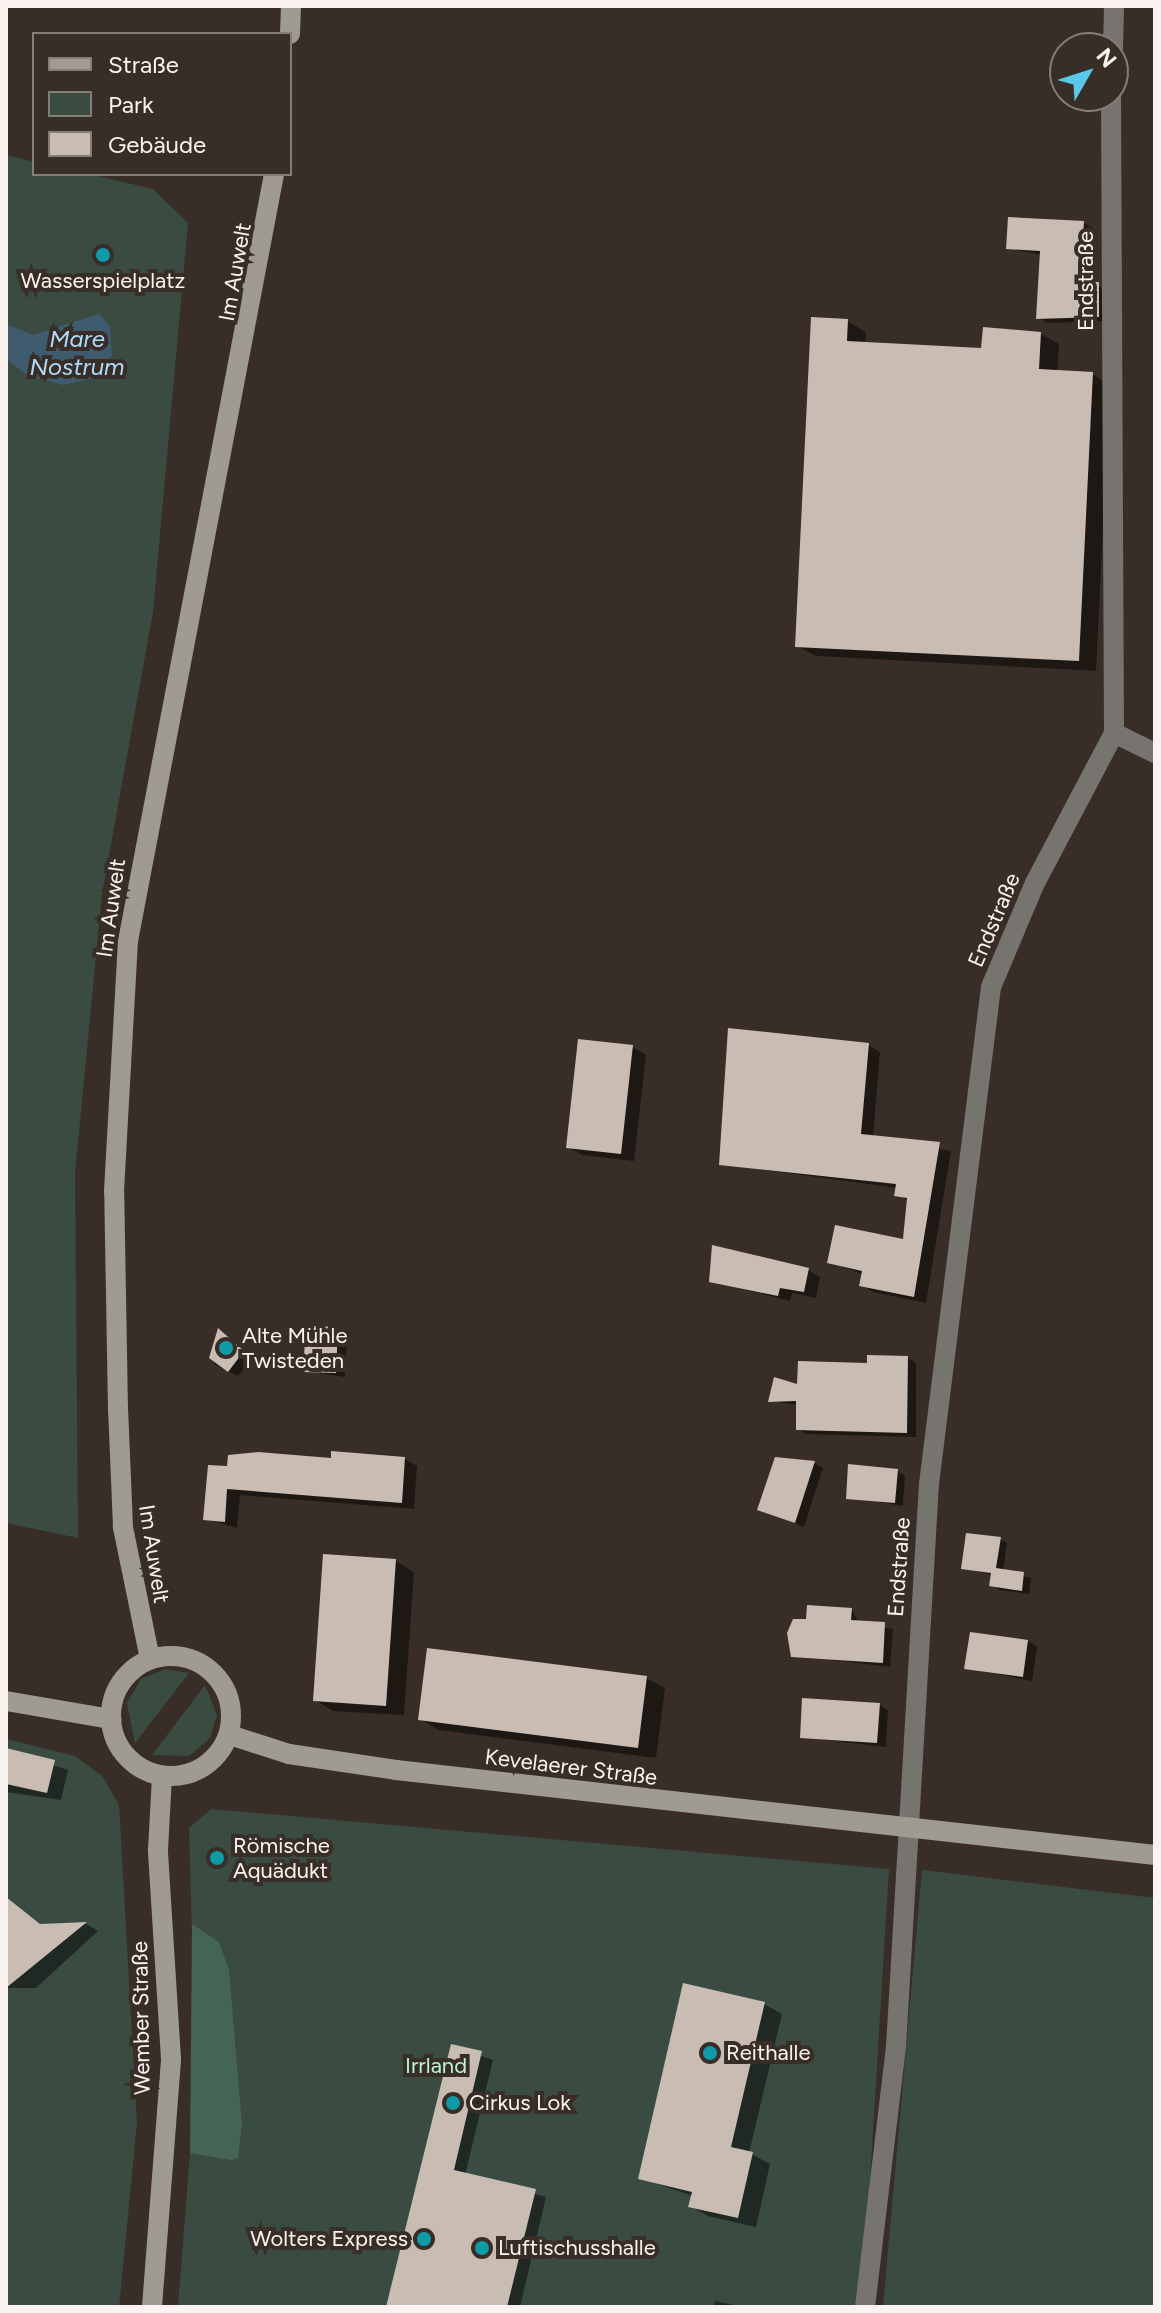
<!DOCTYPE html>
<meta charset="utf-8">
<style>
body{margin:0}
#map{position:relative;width:1161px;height:2313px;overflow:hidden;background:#382e27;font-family:Figtree,sans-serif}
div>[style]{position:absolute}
.green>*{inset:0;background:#3a4c42}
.forest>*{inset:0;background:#446454}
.water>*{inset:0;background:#3f5b6e}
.shadow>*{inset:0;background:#0007}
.building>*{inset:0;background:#c9bcb3}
.street>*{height:20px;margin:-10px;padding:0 10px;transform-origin:10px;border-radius:10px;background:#77746f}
.secondary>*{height:20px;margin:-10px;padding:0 10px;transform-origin:10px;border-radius:10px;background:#9f9a92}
.secondary>.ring{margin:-10px;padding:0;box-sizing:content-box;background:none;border:20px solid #9f9a92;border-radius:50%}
.dots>*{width:22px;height:22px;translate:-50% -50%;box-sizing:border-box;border:4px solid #382e27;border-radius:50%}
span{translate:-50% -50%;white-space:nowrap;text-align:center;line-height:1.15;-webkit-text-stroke:8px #382e27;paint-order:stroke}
.street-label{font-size:22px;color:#faf3ef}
.poi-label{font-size:22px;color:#faf3ef}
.left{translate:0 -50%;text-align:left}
.right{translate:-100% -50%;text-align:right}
.park-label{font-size:22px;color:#b7f5d5}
.water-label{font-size:24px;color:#b0dbf9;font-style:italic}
.frame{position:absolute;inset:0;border:8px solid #faf3ef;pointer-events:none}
.legend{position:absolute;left:32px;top:32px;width:260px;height:144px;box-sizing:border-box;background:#382e27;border:2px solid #867d77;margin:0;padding:10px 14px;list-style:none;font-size:24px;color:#faf3ef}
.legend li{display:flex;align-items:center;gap:16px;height:40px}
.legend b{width:40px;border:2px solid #867d77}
.north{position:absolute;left:1049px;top:32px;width:80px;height:80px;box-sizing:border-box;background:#382e27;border:2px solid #867d77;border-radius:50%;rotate:51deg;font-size:22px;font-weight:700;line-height:32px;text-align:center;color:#faf3ef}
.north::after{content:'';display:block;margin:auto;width:28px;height:36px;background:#5ac8e6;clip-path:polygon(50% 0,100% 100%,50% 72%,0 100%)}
</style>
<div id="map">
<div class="green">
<div style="clip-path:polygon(6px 155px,34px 162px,34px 174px,89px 174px,153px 189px,188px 223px,153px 612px,102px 894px,75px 1173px,78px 1538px,6px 1523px)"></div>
<div style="clip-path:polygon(165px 1669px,189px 1673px,135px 1743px,127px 1703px,141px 1679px)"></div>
<div style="clip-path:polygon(205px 1685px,217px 1715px,210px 1738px,189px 1756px,152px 1755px)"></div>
<div style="clip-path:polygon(6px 1739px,75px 1756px,102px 1776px,119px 1805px,137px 2123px,119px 2307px,6px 2307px)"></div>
<div style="clip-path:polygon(211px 1809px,889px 1869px,867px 2229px,855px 2307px,178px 2307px,196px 2077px,189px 1828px)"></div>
<div style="clip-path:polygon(922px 1870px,1155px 1898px,1155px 2307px,883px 2307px)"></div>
</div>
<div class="forest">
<div style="clip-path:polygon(192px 1924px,219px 1942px,229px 1970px,242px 2125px,238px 2158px,231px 2160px,190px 2153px)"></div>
</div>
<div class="water">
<div style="clip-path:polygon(99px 314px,110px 326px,112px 355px,90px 379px,63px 385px,29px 376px,6px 359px,6px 324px,33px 335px)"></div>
</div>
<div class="shadow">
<div style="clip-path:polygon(1084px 223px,1093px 228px,1090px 284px,1107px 289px,1107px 321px,1047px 323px,1038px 317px,1041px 255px,1008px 248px)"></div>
<div style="clip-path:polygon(847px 321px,866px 332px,865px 344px,983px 350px,1041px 334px,1059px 344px,1057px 372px,1092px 374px,1110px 385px,1096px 671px,816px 656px,797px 646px)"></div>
<div style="clip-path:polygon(868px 1045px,880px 1052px,873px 1137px,951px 1151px,926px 1303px,873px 1292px,861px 1285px,863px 1274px,829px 1262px,905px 1242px,908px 1203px,897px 1188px,721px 1164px)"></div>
<div style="clip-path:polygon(632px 1047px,646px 1055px,634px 1161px,582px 1155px,568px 1147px)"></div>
<div style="clip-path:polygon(808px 1270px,820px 1277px,816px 1298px,792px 1293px,790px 1301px,711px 1281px)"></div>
<div style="clip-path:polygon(338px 1329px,347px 1334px,345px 1377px,305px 1371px,316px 1342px)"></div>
<div style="clip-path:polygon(219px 1332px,252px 1361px,238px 1376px,214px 1364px)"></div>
<div style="clip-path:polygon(908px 1358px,916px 1363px,916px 1437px,806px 1434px,798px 1429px,798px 1405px,771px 1401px)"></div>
<div style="clip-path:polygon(405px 1459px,417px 1466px,414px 1509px,240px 1495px,237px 1528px,205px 1519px,229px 1468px)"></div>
<div style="clip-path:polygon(814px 1463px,823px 1468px,804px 1527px,760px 1509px)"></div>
<div style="clip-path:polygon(897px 1471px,905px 1476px,903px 1506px,848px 1497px)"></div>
<div style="clip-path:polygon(1000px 1539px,1007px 1543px,1003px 1571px,1031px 1578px,1029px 1594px,998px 1590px,993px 1575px,963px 1568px)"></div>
<div style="clip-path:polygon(396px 1561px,414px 1572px,404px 1715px,333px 1711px,315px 1700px)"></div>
<div style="clip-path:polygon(852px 1610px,859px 1623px,893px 1629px,890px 1667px,793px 1655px,808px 1621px)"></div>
<div style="clip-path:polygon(1028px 1641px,1037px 1647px,1032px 1681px,966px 1668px)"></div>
<div style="clip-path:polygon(646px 1678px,665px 1688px,656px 1758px,439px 1730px,420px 1719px)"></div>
<div style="clip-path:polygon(880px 1705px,888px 1710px,886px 1747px,802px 1737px)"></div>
<div style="clip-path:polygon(6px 1750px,68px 1770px,61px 1800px,6px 1792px)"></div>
<div style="clip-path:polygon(6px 1907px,39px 1926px,86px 1924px,98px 1931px,36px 1988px,6px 1988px)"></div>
<div style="clip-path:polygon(764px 2004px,782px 2014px,749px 2153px,770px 2164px,756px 2227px,708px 2216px,690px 2206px,693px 2196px,640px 2178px)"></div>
<div style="clip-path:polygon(452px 2046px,493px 2060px,465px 2175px,546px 2197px,520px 2307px,389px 2307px)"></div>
<div style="clip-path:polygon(715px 2301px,742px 2307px,714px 2307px)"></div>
</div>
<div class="building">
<div style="clip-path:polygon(1008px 217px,1084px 221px,1081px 281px,1099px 282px,1099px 317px,1036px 319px,1040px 251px,1006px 249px)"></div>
<div style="clip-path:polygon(811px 317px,848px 319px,847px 341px,981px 348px,983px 327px,1041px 332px,1039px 369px,1093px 372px,1079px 661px,795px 647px)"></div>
<div style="clip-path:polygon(728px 1028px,869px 1043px,861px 1134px,940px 1142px,914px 1297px,859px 1286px,862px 1271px,827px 1263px,835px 1225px,903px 1239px,907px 1198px,894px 1196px,896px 1184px,719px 1165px)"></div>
<div style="clip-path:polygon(578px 1039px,633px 1045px,621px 1154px,566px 1148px)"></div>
<div style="clip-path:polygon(712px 1245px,809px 1268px,804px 1292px,780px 1288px,778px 1296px,709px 1282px)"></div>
<div style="clip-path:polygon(314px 1326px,338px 1327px,336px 1373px,303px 1372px,305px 1340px,314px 1340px)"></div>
<div style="clip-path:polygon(218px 1328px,244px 1351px,228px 1372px,209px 1358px)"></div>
<div style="clip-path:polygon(867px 1355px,908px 1356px,907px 1433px,796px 1430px,796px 1401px,768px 1402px,774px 1377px,797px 1384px,798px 1361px,867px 1363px)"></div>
<div style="clip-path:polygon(331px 1451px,405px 1457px,402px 1503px,227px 1489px,225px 1522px,203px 1520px,208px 1465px,227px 1466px,228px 1455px,258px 1452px,331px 1458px)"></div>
<div style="clip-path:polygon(775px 1457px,815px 1461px,795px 1523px,757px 1510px)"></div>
<div style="clip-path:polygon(848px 1464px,898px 1469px,895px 1503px,846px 1499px)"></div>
<div style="clip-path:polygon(966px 1533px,1001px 1537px,996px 1568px,1024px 1572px,1022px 1591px,989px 1586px,991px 1573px,961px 1569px)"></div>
<div style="clip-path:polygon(323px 1554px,396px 1559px,386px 1706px,313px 1701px)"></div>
<div style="clip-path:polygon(807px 1605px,852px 1608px,851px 1620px,885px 1622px,883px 1663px,791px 1657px,787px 1633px,793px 1619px,806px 1619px)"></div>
<div style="clip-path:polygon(970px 1632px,1028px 1640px,1023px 1677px,964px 1669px)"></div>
<div style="clip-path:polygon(427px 1648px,647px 1676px,638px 1748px,418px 1720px)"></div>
<div style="clip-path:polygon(802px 1698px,880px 1703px,877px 1743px,800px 1738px)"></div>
<div style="clip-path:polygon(6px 1748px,55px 1760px,47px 1793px,6px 1784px)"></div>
<div style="clip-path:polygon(6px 1897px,40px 1924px,87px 1922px,6px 1988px)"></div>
<div style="clip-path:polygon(683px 1983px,765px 2002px,731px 2147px,753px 2152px,738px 2218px,688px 2207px,692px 2192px,638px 2179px)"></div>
<div style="clip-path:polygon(451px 2044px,482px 2051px,454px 2170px,536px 2189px,507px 2307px,386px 2307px)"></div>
</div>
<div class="street">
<div style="left:1113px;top:48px;width:42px;rotate:-88.6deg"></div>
<div style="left:1114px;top:733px;width:46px;rotate:26deg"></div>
<div style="left:865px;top:2307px;width:262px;rotate:-83.2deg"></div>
<div style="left:896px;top:2047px;width:564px;rotate:-86.65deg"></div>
<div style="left:929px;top:1484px;width:501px;rotate:-82.89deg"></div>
<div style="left:991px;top:987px;width:113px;rotate:-67.1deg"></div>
<div style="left:1035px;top:883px;width:170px;rotate:-62.2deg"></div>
<div style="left:1114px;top:733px;width:637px;rotate:-90.27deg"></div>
</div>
<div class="secondary">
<div style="left:290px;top:34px;width:28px;rotate:-88deg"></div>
<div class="ring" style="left:111px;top:1656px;width:100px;height:100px"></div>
<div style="left:150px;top:1659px;width:135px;rotate:-101.6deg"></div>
<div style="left:123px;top:1527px;width:117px;rotate:-92.4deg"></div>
<div style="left:118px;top:1410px;width:219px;rotate:-91deg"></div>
<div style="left:114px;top:1191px;width:250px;rotate:-86.8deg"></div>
<div style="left:128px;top:941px;width:781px;rotate:-79.22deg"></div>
<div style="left:6px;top:1701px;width:107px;rotate:9.7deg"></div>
<div style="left:230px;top:1735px;width:62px;rotate:17.9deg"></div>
<div style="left:289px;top:1754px;width:108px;rotate:8.5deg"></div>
<div style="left:396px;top:1770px;width:764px;rotate:6.39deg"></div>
<div style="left:152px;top:2307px;width:249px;rotate:-85.6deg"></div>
<div style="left:171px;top:2059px;width:209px;rotate:-93.6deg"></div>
<div style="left:158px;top:1850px;width:74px;rotate:-86.9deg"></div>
</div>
<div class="dots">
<div style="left:103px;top:255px;background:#0f9aa8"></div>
<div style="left:226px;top:1348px;background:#0f9aa8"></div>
<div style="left:217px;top:1858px;background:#0f9aa8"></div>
<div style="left:710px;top:2053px;background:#0f9aa8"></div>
<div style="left:453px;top:2103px;background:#0f9aa8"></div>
<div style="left:424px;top:2239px;background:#0f9aa8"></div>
<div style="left:482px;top:2248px;background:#0f9aa8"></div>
</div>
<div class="street-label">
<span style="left:235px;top:272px;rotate:-80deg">Im Auwelt</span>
<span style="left:1086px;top:281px;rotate:-90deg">Endstraße</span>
<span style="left:111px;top:908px;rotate:-82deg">Im Auwelt</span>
<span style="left:994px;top:920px;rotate:-67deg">Endstraße</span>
<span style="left:154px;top:1554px;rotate:81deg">Im Auwelt</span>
<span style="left:899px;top:1567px;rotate:-86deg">Endstraße</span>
<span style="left:571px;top:1767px;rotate:7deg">Kevelaerer Straße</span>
<span style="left:141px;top:2018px;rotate:-91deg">Wember Straße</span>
</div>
<div class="poi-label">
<span style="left:103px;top:281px">Wasserspielplatz</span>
<span class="left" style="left:242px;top:1348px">Alte Mühle<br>Twisteden</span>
<span class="left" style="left:233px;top:1858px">Römische<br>Aquädukt</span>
<span class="left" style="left:726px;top:2053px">Reithalle</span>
<span class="left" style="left:469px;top:2103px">Cirkus Lok</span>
<span class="right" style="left:408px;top:2239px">Wolters Express</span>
<span class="left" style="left:498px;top:2248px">Luftischusshalle</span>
</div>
<div class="park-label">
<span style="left:436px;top:2066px">Irrland</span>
</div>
<div class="water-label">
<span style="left:77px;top:353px">Mare<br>Nostrum</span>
</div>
<div class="frame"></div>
<ul class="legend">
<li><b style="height:10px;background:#9f9a92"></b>Straße</li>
<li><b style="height:22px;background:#3a4c42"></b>Park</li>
<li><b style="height:22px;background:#c9bcb3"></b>Gebäude</li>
</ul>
<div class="north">N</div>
</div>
